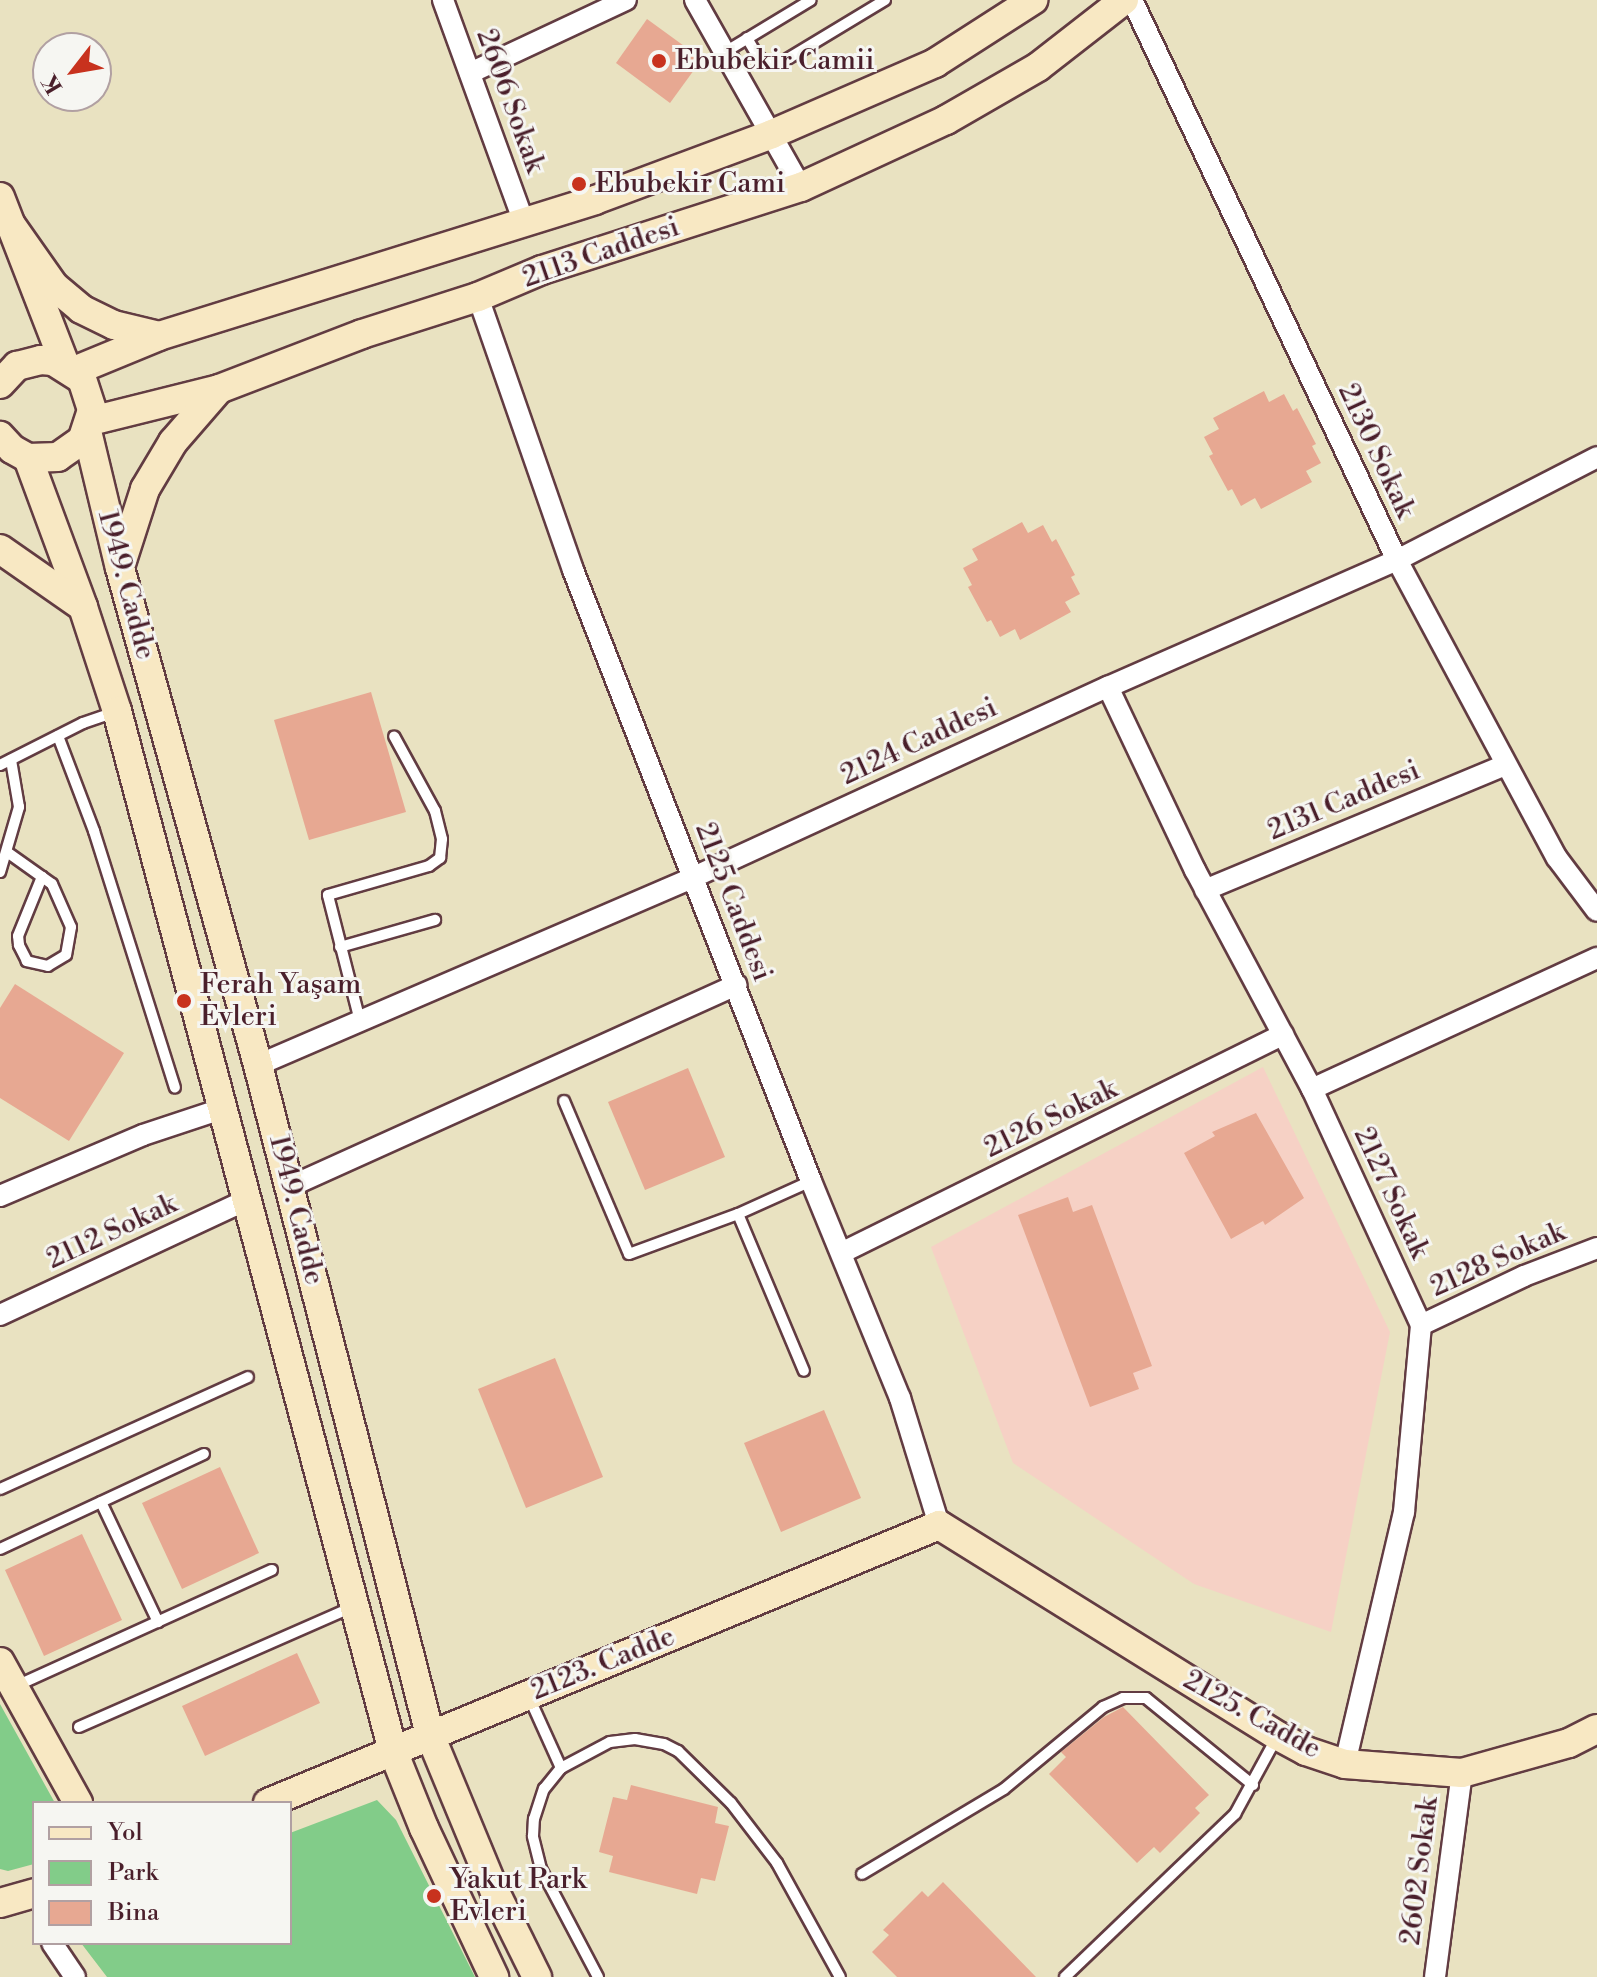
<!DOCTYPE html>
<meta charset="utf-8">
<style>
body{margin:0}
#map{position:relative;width:1597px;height:1977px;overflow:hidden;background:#e9e2c1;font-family:"Libre Bodoni",serif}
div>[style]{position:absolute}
.built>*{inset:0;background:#f6d1c5}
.green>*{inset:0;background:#82cc89}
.building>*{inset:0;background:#e7a892}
.roads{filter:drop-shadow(2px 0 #623c42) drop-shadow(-2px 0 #623c42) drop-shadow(0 2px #623c42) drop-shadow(0 -2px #623c42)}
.lane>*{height:10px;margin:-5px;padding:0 5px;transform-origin:5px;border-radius:5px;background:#fff}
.street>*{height:20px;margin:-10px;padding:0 10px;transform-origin:10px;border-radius:10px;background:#fff}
.secondary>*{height:28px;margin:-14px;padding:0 14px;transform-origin:14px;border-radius:14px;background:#f8e8c3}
.dots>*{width:22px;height:22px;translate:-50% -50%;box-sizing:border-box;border:4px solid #f6f6f2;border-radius:50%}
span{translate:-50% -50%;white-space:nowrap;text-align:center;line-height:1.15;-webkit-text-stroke:6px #f6f6f2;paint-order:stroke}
.poi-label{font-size:28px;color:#4a1f2b}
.left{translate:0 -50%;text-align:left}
.street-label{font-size:28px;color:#4a1f2b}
.legend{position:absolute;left:32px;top:1801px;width:260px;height:144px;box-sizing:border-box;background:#f6f6f2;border:2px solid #b1a0a2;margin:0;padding:10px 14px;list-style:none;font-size:24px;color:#4a1f2b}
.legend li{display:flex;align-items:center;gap:16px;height:40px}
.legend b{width:40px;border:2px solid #b1a0a2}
.north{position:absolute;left:32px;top:32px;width:80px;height:80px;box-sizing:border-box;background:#f6f6f2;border:2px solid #b1a0a2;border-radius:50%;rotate:239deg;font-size:22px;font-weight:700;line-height:32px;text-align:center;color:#4a1f2b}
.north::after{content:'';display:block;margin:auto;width:28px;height:36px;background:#c8321e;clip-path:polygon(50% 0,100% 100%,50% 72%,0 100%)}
</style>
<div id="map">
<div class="built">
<div style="clip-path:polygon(1263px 1067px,1390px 1332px,1331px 1632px,1194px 1584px,1013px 1463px,931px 1247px)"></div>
</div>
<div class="green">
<div style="clip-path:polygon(0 1704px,55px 1803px,34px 1803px,34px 1864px,8px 1871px,0 1869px)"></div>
<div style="clip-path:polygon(377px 1800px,396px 1820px,475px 1977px,107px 1977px,81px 1943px,290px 1943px,290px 1833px)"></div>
</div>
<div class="building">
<div style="clip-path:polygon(647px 19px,702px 59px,670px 103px,616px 63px)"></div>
<div style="clip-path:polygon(1264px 391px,1269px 402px,1284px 394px,1293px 411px,1297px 408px,1316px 444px,1312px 446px,1321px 463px,1306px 471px,1312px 482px,1261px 509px,1255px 498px,1241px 506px,1232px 489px,1228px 491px,1209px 456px,1213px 454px,1204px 437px,1219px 429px,1213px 418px)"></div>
<div style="clip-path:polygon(1022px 522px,1028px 533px,1043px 525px,1052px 542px,1056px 539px,1075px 575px,1071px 577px,1080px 594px,1065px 602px,1071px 612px,1020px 640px,1015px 629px,1000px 637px,991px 620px,987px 622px,968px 587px,972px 585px,963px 568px,978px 560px,972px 549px)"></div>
<div style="clip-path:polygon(371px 692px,406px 812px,309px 840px,274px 720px)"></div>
<div style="clip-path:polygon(15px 984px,124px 1053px,69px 1141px,0 1098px,0 1008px)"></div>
<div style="clip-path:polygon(688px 1068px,725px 1157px,645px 1190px,608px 1102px)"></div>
<div style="clip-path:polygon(1256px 1113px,1304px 1198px,1265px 1225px,1263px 1221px,1231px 1239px,1184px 1153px,1215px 1136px,1212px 1132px)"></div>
<div style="clip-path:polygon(1068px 1197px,1073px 1212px,1092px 1205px,1152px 1366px,1133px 1373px,1139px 1389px,1090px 1407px,1018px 1215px)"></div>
<div style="clip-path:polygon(555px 1358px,603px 1477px,526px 1508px,478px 1389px)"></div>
<div style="clip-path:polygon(824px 1410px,861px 1498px,781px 1532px,744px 1443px)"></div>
<div style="clip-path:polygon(220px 1467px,259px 1553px,182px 1589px,142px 1503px)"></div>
<div style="clip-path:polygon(82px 1534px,122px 1620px,44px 1656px,5px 1570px)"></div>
<div style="clip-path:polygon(297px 1653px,320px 1703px,205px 1756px,182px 1706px)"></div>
<div style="clip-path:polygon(1123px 1707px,1209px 1795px,1195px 1808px,1200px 1813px,1160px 1853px,1154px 1847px,1137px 1863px,1049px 1774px,1066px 1757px,1061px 1752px,1104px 1717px)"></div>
<div style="clip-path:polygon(631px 1785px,718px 1807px,715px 1823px,729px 1826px,715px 1881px,701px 1878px,697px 1894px,609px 1872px,613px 1856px,599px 1852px,613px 1797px,627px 1800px)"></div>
<div style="clip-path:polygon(943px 1882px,1036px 1977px,897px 1977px,872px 1952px,889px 1935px,883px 1930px,922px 1891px,928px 1897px)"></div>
</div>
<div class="roads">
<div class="lane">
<div style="left:747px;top:38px;width:20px;rotate:60deg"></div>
<div style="left:757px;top:55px;width:13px;rotate:42deg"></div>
<div style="left:767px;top:64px;width:17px;rotate:-10deg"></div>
<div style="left:784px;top:61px;width:118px;rotate:-31.1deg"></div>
<div style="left:725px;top:52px;width:100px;rotate:-31.2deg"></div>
<div style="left:58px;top:736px;width:102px;rotate:69.2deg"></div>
<div style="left:94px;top:831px;width:269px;rotate:72.5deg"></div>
<div style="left:0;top:765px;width:93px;rotate:-26.8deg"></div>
<div style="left:83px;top:723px;width:34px;rotate:-19deg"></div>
<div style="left:7px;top:852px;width:55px;rotate:35.4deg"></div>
<div style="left:52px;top:884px;width:47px;rotate:66.2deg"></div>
<div style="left:71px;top:927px;width:28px;rotate:100deg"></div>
<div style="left:66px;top:955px;width:21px;rotate:149deg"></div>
<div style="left:48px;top:966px;width:22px;rotate:-167deg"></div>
<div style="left:27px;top:961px;width:18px;rotate:-117deg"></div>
<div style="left:19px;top:945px;width:9px;rotate:-96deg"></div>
<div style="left:18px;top:936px;width:64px;rotate:-67.9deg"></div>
<div style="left:0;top:872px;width:68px;rotate:-73.7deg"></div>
<div style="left:19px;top:807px;width:48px;rotate:-99.7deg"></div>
<div style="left:340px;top:947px;width:99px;rotate:-15.9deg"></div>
<div style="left:360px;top:1021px;width:130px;rotate:-104.3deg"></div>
<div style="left:328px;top:895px;width:105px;rotate:-16deg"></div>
<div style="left:429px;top:866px;width:14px;rotate:-36deg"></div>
<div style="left:440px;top:858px;width:19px;rotate:-84deg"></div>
<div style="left:442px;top:839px;width:29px;rotate:-104deg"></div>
<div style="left:435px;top:811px;width:85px;rotate:-118.7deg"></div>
<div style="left:564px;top:1101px;width:166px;rotate:67deg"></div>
<div style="left:629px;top:1254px;width:116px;rotate:-20.2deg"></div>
<div style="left:738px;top:1214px;width:80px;rotate:-24.3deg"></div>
<div style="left:738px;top:1214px;width:170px;rotate:67.2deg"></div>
<div style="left:0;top:1489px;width:272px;rotate:-24.3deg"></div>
<div style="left:101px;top:1502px;width:133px;rotate:64.6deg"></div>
<div style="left:0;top:1549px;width:225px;rotate:-25deg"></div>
<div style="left:16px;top:1686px;width:281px;rotate:-24.4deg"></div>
<div style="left:529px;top:1697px;width:78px;rotate:65.7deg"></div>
<div style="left:79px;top:1727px;width:298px;rotate:-23.7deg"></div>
<div style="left:862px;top:1874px;width:165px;rotate:-30.9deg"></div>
<div style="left:1004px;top:1789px;width:129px;rotate:-39.6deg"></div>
<div style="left:1103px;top:1707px;width:22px;rotate:-24deg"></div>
<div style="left:1123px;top:1698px;width:23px"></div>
<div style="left:1146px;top:1698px;width:138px;rotate:39.1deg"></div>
<div style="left:598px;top:1977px;width:122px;rotate:-117.8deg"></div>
<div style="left:541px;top:1869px;width:34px;rotate:-104deg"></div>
<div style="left:533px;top:1836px;width:17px;rotate:-87deg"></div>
<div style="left:534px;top:1819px;width:32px;rotate:-72deg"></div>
<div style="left:544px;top:1789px;width:27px;rotate:-51deg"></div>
<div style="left:561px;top:1768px;width:55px;rotate:-28deg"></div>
<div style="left:610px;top:1742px;width:25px;rotate:-7deg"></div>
<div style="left:635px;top:1739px;width:29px;rotate:10deg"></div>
<div style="left:664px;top:1744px;width:16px;rotate:27deg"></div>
<div style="left:678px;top:1751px;width:74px;rotate:44.5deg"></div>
<div style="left:731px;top:1803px;width:76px;rotate:52.5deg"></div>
<div style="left:777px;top:1863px;width:130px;rotate:61.1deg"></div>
<div style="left:1065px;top:1977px;width:236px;rotate:-43.8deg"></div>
<div style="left:1235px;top:1814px;width:88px;rotate:-61.4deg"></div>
</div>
<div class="street">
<div style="left:443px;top:0;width:236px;rotate:70deg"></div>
<div style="left:695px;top:0;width:215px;rotate:60.5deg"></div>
<div style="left:1132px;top:0;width:620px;rotate:64.68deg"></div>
<div style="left:1397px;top:560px;width:338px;rotate:61.8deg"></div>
<div style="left:1557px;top:858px;width:66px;rotate:53deg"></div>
<div style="left:470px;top:73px;width:172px;rotate:-25.1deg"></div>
<div style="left:478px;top:297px;width:289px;rotate:70.8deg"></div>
<div style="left:573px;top:570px;width:656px;rotate:68.72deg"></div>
<div style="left:811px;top:1181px;width:235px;rotate:67.7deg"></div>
<div style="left:900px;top:1398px;width:133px;rotate:72.9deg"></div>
<div style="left:1108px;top:687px;width:203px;rotate:64.6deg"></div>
<div style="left:1195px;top:870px;width:248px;rotate:61.9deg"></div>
<div style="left:1312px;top:1089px;width:260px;rotate:65.2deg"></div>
<div style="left:1421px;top:1325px;width:188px;rotate:95.2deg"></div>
<div style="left:1404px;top:1512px;width:259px;rotate:103.2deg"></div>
<div style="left:1205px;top:890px;width:325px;rotate:-22.6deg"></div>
<div style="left:258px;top:1065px;width:475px;rotate:-23.3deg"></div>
<div style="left:694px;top:877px;width:456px;rotate:-24.7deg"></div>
<div style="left:1108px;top:687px;width:316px;rotate:-23.7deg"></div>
<div style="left:1397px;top:560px;width:225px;rotate:-27.2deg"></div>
<div style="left:1312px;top:1089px;width:314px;rotate:-24.7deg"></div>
<div style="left:289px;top:1187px;width:491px;rotate:-24.3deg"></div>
<div style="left:0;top:1196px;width:155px;rotate:-23.1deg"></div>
<div style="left:143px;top:1135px;width:85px;rotate:-18.4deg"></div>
<div style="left:843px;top:1252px;width:491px;rotate:-26.3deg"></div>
<div style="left:0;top:1315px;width:272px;rotate:-25deg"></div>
<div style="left:1421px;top:1325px;width:114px;rotate:-25.4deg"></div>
<div style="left:1524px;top:1276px;width:78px;rotate:-21deg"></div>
<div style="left:52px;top:1943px;width:41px;rotate:55.9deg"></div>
<div style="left:1435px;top:1977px;width:206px;rotate:-82.5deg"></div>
</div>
<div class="secondary">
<div style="left:0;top:197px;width:180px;rotate:68.8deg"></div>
<div style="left:9px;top:222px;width:78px;rotate:54.9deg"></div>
<div style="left:54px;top:286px;width:35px;rotate:40deg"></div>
<div style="left:81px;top:309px;width:37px;rotate:26deg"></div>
<div style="left:114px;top:325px;width:46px;rotate:13.7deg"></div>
<div style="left:74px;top:371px;width:92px;rotate:-22.4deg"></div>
<div style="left:159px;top:336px;width:457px;rotate:-17.3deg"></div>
<div style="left:595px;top:200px;width:189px;rotate:-20.4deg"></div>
<div style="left:772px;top:134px;width:178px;rotate:-23.5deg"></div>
<div style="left:935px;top:63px;width:117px;rotate:-32.7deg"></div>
<div style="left:0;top:384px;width:25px;rotate:-47deg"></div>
<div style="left:17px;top:366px;width:25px;rotate:-14deg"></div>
<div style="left:41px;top:360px;width:12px;rotate:5deg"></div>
<div style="left:53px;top:361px;width:34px;rotate:32deg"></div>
<div style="left:82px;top:379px;width:33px;rotate:72deg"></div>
<div style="left:92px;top:410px;width:32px;rotate:108deg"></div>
<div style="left:82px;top:440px;width:29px;rotate:145deg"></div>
<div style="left:58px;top:457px;width:30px;rotate:178deg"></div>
<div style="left:28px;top:458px;width:18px;rotate:-151deg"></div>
<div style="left:12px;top:449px;width:18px;rotate:-133deg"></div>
<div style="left:91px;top:421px;width:132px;rotate:-14deg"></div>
<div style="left:219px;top:389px;width:153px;rotate:-21deg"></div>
<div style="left:362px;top:334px;width:122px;rotate:-17.7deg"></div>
<div style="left:478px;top:297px;width:69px;rotate:-22.9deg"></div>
<div style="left:542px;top:270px;width:272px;rotate:-17.8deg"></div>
<div style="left:801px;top:187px;width:160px;rotate:-24.8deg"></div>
<div style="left:946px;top:120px;width:106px;rotate:-29.9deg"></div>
<div style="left:1038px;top:67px;width:109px;rotate:-37.9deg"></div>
<div style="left:87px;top:431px;width:141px;rotate:76.5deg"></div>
<div style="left:120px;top:568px;width:516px;rotate:74.48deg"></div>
<div style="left:258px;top:1065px;width:692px;rotate:75.6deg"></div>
<div style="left:430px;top:1735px;width:170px;rotate:67.5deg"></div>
<div style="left:495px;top:1892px;width:95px;rotate:63.7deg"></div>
<div style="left:28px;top:458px;width:159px;rotate:69.7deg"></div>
<div style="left:83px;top:607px;width:109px;rotate:71.9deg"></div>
<div style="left:117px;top:711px;width:1076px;rotate:75.14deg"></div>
<div style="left:393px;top:1751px;width:83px;rotate:68.1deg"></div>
<div style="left:424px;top:1828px;width:165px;rotate:64.8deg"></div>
<div style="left:0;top:549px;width:101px;rotate:34.9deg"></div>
<div style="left:120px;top:567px;width:82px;rotate:-72.2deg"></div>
<div style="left:145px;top:489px;width:55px;rotate:-59.2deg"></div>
<div style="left:173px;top:442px;width:70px;rotate:-49deg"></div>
<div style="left:0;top:1662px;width:161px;rotate:61deg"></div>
<div style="left:268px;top:1803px;width:726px;rotate:-22.5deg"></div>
<div style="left:939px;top:1525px;width:399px;rotate:31.9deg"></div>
<div style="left:1278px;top:1736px;width:32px;rotate:28deg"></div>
<div style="left:1306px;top:1751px;width:41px;rotate:18.4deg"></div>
<div style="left:1345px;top:1764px;width:117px;rotate:4.4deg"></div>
<div style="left:1462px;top:1773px;width:111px;rotate:-15.7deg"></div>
<div style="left:1569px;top:1743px;width:31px;rotate:-27deg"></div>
<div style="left:0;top:1903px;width:35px;rotate:-16deg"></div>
</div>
</div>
<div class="dots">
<div style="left:659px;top:61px;background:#c8321e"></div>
<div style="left:579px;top:184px;background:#c8321e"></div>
<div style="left:184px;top:1001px;background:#c8321e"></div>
<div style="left:434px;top:1896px;background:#c8321e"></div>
</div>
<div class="poi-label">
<span class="left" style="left:675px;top:61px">Ebubekir Camii</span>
<span class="left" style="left:595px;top:184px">Ebubekir Cami</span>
<span class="left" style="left:200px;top:1001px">Ferah Yaşam<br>Evleri</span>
<span class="left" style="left:450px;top:1896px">Yakut Park<br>Evleri</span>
</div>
<div class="street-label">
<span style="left:510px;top:101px;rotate:70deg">2606 Sokak</span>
<span style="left:601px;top:253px;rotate:-19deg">2113 Caddesi</span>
<span style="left:1376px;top:451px;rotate:65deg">2130 Sokak</span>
<span style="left:126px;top:585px;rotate:75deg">1949. Cadde</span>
<span style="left:919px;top:742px;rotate:-25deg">2124 Caddesi</span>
<span style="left:1344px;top:801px;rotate:-23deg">2131 Caddesi</span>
<span style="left:733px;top:902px;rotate:69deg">2125 Caddesi</span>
<span style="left:1051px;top:1119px;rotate:-26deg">2126 Sokak</span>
<span style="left:1391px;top:1193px;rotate:65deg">2127 Sokak</span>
<span style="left:296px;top:1210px;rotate:76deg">1949. Cadde</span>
<span style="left:112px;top:1232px;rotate:-25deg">2112 Sokak</span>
<span style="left:1498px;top:1260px;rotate:-24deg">2128 Sokak</span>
<span style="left:603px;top:1664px;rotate:-22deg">2123. Cadde</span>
<span style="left:1252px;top:1715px;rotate:29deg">2125. Cadde</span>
<span style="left:1420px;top:1871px;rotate:-83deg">2602 Sokak</span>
</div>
<ul class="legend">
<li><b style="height:10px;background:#f8e8c3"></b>Yol</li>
<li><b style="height:22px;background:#82cc89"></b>Park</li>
<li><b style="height:22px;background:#e7a892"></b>Bina</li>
</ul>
<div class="north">K</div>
</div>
